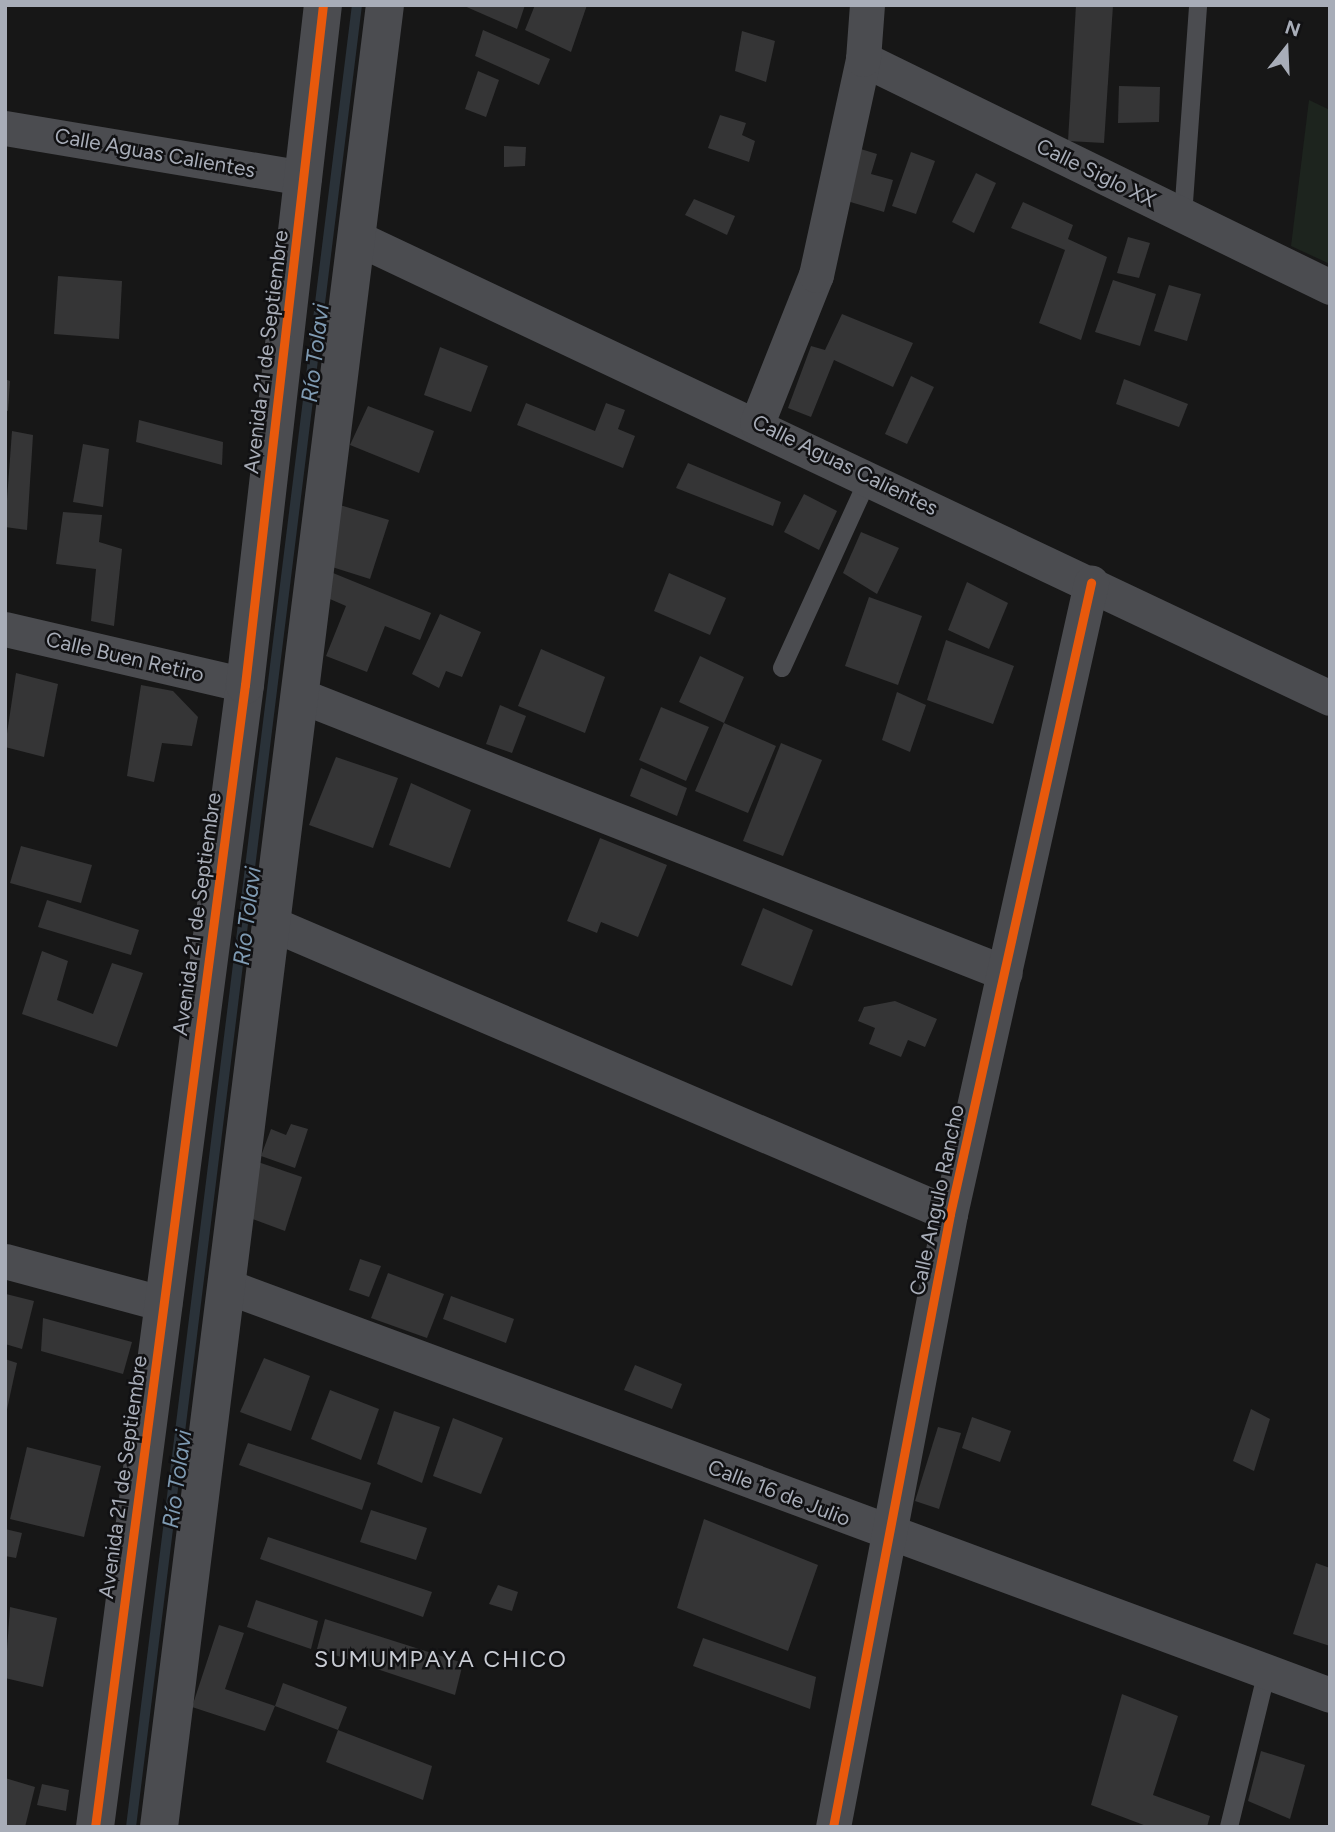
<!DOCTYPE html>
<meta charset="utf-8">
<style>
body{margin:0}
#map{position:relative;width:1335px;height:1832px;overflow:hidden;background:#171717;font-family:Figtree,sans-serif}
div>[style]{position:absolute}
.green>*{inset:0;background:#1d241e}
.stream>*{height:10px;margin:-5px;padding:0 5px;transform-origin:5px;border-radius:5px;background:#2a3239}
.building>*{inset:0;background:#353536}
.service>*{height:18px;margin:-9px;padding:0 9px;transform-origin:9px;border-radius:9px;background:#4b4c50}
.minor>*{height:35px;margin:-17.5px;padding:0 17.5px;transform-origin:17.5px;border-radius:17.5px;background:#4b4c50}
.tertiary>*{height:38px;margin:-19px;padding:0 19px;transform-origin:19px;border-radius:19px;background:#4b4c50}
.cycleway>*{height:9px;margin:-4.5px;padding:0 4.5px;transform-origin:4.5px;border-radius:4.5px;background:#e8590c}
span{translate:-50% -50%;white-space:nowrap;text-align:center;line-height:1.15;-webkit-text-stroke:5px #111113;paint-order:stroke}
.street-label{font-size:21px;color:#a8adb8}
.water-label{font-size:23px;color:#7f9bb3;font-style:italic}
.neighbourhood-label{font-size:23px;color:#c9ccd4;letter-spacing:2px}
.frame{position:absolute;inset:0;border:7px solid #a8adb8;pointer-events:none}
.north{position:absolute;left:1251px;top:14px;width:70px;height:70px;-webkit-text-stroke:5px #111113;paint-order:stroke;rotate:18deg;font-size:19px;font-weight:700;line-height:28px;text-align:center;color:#a8adb8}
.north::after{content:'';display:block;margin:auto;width:24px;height:32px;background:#a8adb8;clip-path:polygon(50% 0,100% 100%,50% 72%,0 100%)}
</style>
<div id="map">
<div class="green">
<div style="clip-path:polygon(1309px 100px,1330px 110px,1330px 264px,1291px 246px)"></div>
</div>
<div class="stream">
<div style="left:131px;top:1827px;width:1836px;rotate:-82.93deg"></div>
</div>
<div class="building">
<div style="clip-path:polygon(462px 5px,525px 5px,517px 29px)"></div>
<div style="clip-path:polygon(535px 5px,587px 5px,571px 52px,525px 30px)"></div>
<div style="clip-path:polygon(1076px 5px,1113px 5px,1104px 143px,1068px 141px)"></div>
<div style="clip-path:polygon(483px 30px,550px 59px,539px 85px,475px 56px)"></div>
<div style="clip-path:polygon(742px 31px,775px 41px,766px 82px,735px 71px)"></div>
<div style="clip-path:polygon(478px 71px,499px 80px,486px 117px,465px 109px)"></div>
<div style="clip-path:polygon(1119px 86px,1160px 87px,1159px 122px,1118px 123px)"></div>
<div style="clip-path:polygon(720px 115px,746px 123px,742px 135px,755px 141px,749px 162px,708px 148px)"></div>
<div style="clip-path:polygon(504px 146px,526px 147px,525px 166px,504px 167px)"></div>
<div style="clip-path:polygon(851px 146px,877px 154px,871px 174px,893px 180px,884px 212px,837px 198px)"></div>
<div style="clip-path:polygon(911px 152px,935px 161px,916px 214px,892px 206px)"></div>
<div style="clip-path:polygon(976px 173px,996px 183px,974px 233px,952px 222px)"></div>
<div style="clip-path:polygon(694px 199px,735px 216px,727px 235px,685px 215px)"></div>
<div style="clip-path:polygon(1023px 202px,1073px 225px,1068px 239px,1107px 257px,1081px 340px,1039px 323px,1065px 250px,1011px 228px)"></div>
<div style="clip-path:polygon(1128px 237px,1150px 243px,1139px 278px,1117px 273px)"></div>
<div style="clip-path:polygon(58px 276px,122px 281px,119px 339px,54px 334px)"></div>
<div style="clip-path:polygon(1113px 280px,1156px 294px,1140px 346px,1095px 332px)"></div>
<div style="clip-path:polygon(1169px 285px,1201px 294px,1187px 341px,1154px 331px)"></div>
<div style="clip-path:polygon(842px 314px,913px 343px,893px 387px,834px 360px,811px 417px,788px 408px,811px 346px,825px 350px)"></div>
<div style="clip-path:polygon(440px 347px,488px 366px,471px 412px,424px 395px)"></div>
<div style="clip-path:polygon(911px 376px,934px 387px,907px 444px,885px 434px)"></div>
<div style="clip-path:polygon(5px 379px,10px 381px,8px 411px,5px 410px)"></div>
<div style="clip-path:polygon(1124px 379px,1188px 404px,1179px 427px,1116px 404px)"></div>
<div style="clip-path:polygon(526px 403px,595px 431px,606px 403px,625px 410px,618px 429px,635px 436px,623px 468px,517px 425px)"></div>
<div style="clip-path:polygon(368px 406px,434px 431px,419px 473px,350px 445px)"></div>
<div style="clip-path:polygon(139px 420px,223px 442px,222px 465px,136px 442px)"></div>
<div style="clip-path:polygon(12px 431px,33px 435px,27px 530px,5px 527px)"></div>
<div style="clip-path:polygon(83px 444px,109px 449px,103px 507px,73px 502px)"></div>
<div style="clip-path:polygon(688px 463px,781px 502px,773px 526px,676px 488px)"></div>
<div style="clip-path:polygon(804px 494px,837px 511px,819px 550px,784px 532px)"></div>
<div style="clip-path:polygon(340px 505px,389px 520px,370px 579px,332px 567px)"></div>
<div style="clip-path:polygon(63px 512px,102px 515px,99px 542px,122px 549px,114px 626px,91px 621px,96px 569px,56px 564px)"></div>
<div style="clip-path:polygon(861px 532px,899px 548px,877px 594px,843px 573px)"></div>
<div style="clip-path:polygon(333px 573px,431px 613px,420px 640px,385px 626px,367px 672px,326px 656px,346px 606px,323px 596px)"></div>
<div style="clip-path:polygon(669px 573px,726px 598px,710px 635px,654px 611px)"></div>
<div style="clip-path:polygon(967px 582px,1008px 603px,989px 649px,948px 630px)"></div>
<div style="clip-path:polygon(869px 597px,922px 616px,898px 685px,845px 666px)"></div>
<div style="clip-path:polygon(440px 614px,481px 632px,462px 677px,446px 671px,439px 688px,412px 674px)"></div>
<div style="clip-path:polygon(946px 640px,1014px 666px,993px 724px,927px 700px)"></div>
<div style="clip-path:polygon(541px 649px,605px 677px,585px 733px,518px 706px)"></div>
<div style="clip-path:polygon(700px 656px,744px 677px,724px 723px,776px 746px,748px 813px,695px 791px,724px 723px,679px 702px)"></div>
<div style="clip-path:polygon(16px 673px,58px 684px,44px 757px,5px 747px)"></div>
<div style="clip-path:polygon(141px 685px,173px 691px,198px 717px,192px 746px,162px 743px,154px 782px,127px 776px)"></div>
<div style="clip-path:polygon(897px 692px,926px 705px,910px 752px,882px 740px)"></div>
<div style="clip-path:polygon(500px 705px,526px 716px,512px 753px,486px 744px)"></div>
<div style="clip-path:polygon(661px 707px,709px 727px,686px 781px,639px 760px)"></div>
<div style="clip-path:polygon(781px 743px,822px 760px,783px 856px,743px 841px)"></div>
<div style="clip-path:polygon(336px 757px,398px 778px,373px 848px,309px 825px)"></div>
<div style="clip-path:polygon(641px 768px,687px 788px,677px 816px,630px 796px)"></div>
<div style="clip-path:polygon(411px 783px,471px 810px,450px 868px,389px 845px)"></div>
<div style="clip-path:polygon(600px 838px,667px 865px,638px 937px,601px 922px,597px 933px,567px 921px)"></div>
<div style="clip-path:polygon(21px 846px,92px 865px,81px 903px,10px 883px)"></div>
<div style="clip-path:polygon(47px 900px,139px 930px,131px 955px,38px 927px)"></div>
<div style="clip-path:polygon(763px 908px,813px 930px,792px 986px,741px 965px)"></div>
<div style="clip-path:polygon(42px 951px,68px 961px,57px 1000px,93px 1014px,112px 963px,143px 973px,117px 1047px,22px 1014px)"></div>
<div style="clip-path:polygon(895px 1001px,937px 1019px,925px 1047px,908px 1040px,901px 1057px,869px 1044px,875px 1028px,858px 1021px,864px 1007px)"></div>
<div style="clip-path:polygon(291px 1124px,308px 1129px,295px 1168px,261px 1156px,271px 1129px,286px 1135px)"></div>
<div style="clip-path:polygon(258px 1162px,302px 1177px,285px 1231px,247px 1217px)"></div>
<div style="clip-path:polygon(360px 1259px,381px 1266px,369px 1297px,349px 1290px)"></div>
<div style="clip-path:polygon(388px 1273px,444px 1294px,427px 1338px,371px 1318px)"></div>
<div style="clip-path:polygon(6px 1294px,34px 1301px,22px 1349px,5px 1344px)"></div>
<div style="clip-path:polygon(451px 1296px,514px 1319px,506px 1343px,443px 1319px)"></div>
<div style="clip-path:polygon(43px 1318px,132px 1342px,123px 1374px,41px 1351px)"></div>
<div style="clip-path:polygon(264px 1358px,310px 1376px,291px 1431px,240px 1412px)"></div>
<div style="clip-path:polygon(5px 1359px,17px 1363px,6px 1414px,5px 1414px)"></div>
<div style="clip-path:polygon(635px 1365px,682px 1384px,672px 1409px,624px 1390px)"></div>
<div style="clip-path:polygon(330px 1390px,379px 1409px,361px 1460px,311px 1439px)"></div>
<div style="clip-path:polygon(1251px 1409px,1270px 1419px,1254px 1471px,1233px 1461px)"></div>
<div style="clip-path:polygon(394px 1411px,440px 1427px,422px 1483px,377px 1464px)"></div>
<div style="clip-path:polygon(972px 1417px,1011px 1431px,1000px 1462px,962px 1448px)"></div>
<div style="clip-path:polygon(453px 1418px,503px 1438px,481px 1494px,433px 1476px)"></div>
<div style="clip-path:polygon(938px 1427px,961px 1433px,939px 1509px,915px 1501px)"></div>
<div style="clip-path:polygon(248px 1443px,371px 1483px,362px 1510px,239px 1465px)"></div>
<div style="clip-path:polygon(27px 1447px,101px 1466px,84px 1537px,10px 1519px)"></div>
<div style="clip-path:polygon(371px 1510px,427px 1528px,416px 1560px,360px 1542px)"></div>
<div style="clip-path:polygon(704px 1519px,818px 1565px,788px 1651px,677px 1608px)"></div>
<div style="clip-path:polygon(5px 1529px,22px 1533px,16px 1558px,5px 1556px)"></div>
<div style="clip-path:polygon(268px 1537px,432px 1592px,423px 1617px,260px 1559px)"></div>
<div style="clip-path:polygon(1316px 1563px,1330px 1568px,1330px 1646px,1293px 1634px)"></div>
<div style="clip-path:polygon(498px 1585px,518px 1592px,512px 1611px,489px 1604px)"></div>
<div style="clip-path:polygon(256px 1600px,318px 1621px,311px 1649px,247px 1627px)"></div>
<div style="clip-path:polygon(10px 1607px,57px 1618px,43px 1687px,5px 1678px)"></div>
<div style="clip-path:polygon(325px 1619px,463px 1663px,455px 1695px,317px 1649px)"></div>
<div style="clip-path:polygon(219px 1625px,244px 1633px,225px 1689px,275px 1706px,283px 1683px,347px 1707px,338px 1730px,275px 1706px,265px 1731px,192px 1707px)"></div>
<div style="clip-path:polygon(703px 1638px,816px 1677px,810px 1709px,693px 1666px)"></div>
<div style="clip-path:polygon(1122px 1694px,1178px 1716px,1153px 1795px,1210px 1816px,1207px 1827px,1149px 1827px,1091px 1805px)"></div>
<div style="clip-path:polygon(338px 1730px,432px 1766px,423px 1800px,326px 1762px)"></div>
<div style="clip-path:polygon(1261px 1751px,1305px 1765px,1290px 1819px,1248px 1801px)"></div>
<div style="clip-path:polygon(5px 1778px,35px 1787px,25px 1827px,5px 1827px)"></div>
<div style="clip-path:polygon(42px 1784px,69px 1790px,66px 1811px,37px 1805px)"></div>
</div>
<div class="service">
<div style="left:1183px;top:216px;width:212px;rotate:-85.9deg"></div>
<div style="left:782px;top:668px;width:210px;rotate:-65.5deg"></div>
<div style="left:1229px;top:1827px;width:161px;rotate:-76.3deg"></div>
</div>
<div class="minor">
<div style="left:863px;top:59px;width:520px;rotate:26.02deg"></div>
<div style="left:5px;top:128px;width:303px;rotate:9.5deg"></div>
<div style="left:357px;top:238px;width:1076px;rotate:25.3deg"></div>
<div style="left:757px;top:423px;width:159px;rotate:-68.3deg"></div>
<div style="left:816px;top:275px;width:221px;rotate:-77.7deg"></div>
<div style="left:863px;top:59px;width:54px;rotate:-85.8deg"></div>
<div style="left:5px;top:629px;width:246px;rotate:13.1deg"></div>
<div style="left:304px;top:697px;width:753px;rotate:21.49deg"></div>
<div style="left:275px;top:925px;width:734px;rotate:23.18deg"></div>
<div style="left:5px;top:1261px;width:165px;rotate:15.1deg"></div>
<div style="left:229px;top:1287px;width:1174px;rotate:20.33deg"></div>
<div style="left:833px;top:1827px;width:624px;rotate:-79.19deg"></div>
<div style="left:950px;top:1214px;width:647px;rotate:-77.4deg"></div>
</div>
<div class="tertiary">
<div style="left:95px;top:1827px;width:1152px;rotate:-82.52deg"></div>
<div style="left:245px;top:685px;width:684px;rotate:-83.46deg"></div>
<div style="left:159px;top:1827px;width:1836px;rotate:-82.93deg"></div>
</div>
<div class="cycleway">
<div style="left:95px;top:1827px;width:1152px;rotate:-82.52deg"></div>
<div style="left:245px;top:685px;width:684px;rotate:-83.46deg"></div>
<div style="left:833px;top:1827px;width:624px;rotate:-79.19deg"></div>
<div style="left:950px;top:1214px;width:647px;rotate:-77.4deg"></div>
</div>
<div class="street-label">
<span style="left:155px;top:153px;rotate:10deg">Calle Aguas Calientes</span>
<span style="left:1096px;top:173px;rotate:26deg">Calle Siglo XX</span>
<span style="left:266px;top:352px;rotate:-83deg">Avenida 21 de Septiembre</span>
<span style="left:845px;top:465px;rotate:26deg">Calle Aguas Calientes</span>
<span style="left:125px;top:657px;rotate:13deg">Calle Buen Retiro</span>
<span style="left:197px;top:914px;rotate:-82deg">Avenida 21 de Septiembre</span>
<span style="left:937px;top:1200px;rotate:-78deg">Calle Angulo Rancho</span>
<span style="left:123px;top:1477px;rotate:-82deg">Avenida 21 de Septiembre</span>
<span style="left:779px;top:1493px;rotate:21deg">Calle 16 de Julio</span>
</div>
<div class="water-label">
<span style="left:315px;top:353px;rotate:-83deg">Río Tolavi</span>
<span style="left:247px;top:916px;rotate:-83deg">Río Tolavi</span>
<span style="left:177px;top:1479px;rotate:-82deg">Río Tolavi</span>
</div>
<div class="neighbourhood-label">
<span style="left:441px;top:1659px">SUMUMPAYA CHICO</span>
</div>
<div class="frame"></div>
<div class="north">N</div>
</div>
